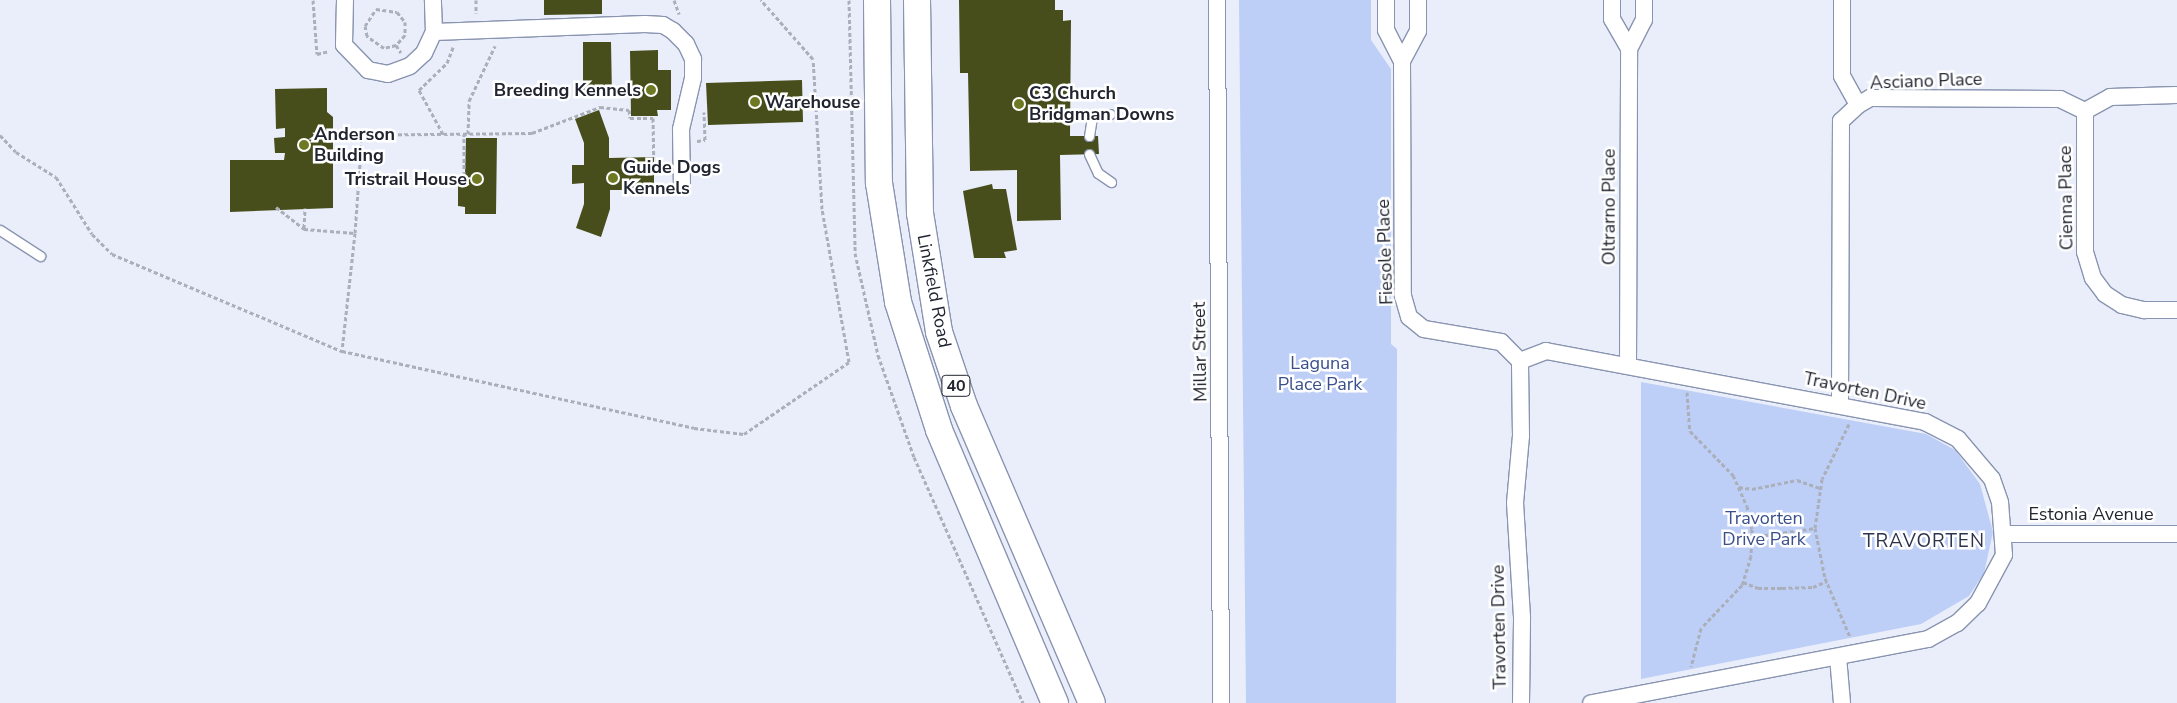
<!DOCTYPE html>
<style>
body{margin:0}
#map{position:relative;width:2177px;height:703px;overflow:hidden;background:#e9eefa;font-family:"Nunito Sans",sans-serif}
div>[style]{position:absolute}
.green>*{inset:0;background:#bdcef7}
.building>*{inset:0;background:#484e1b}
.path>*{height:3px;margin-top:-1.5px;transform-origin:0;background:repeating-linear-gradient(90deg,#aaafba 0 4px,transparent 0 6.5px)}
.roads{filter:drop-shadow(1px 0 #8994b0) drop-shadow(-1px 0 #8994b0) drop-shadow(0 1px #8994b0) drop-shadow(0 -1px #8994b0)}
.lane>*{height:9px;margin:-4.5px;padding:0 4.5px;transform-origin:4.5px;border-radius:4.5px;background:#fff}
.street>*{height:16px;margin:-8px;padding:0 8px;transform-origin:8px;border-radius:8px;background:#fff}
.primary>*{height:26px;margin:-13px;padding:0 13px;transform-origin:13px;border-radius:13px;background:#fff}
.dots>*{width:14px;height:14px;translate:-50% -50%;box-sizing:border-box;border:2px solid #fff;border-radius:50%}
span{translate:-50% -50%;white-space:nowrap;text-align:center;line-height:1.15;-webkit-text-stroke:5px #fff;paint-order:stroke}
.shield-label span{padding:1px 4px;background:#fff;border:1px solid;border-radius:4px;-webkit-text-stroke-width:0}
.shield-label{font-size:16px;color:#212530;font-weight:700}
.street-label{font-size:18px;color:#212530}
.poi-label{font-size:18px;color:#212530;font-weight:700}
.right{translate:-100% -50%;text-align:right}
.left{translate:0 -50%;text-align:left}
.park-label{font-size:18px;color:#3a4f8c}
.neighbourhood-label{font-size:19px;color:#2b344c;letter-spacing:1px}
</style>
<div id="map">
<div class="green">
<div style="clip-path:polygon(1239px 0,1371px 0,1371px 40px,1391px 69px,1391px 344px,1397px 349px,1396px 703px,1246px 703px)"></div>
<div style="clip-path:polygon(1641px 382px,1926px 434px,1955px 450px,1980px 484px,1993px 532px,1984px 573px,1969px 596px,1921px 624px,1641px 679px)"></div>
</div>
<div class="building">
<div style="clip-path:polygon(544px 0,602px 0,602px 14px,544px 15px)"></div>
<div style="clip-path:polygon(959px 0,1055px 0,1055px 10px,1063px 10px,1063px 21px,1071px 20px,1070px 136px,1098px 136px,1099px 154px,1060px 155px,1061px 220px,1017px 221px,1017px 170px,970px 171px,968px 73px,960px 73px)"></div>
<div style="clip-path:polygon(583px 42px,611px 42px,612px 97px,583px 97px)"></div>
<div style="clip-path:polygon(658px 50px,658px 70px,671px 70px,671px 110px,657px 110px,658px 116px,631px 116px,630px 51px)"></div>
<div style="clip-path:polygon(802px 80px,803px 122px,708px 125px,706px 83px)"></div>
<div style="clip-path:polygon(327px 88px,327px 112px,333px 117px,333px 208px,230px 212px,230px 160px,284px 160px,285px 153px,275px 153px,274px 138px,285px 137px,285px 128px,276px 129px,275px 89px)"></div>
<div style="clip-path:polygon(599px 110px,609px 138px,609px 158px,654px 157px,654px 190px,610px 190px,610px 209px,601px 237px,576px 228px,584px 204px,584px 183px,572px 184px,572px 165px,584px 165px,584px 143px,575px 119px)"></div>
<div style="clip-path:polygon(466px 138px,497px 138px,496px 214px,465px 214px,465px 207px,458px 206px,458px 175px,465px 175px)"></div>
<div style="clip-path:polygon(992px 184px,993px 189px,1006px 189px,1017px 250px,1004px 252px,1006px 258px,974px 258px,963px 191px)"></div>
</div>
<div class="path">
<div style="left:313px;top:0;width:54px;rotate:85.8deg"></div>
<div style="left:317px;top:54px;width:12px;rotate:-14deg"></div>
<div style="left:476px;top:0;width:13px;rotate:90deg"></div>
<div style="left:674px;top:0;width:15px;rotate:70deg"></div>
<div style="left:849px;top:0;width:253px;rotate:88.6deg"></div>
<div style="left:855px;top:253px;width:105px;rotate:77.3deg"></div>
<div style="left:878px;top:355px;width:108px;rotate:70.6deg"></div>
<div style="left:914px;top:457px;width:269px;rotate:66.1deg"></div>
<div style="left:396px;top:45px;width:12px;rotate:166deg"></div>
<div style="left:384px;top:48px;width:21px;rotate:-145deg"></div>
<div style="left:367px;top:36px;width:10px;rotate:-101deg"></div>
<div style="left:365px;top:26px;width:20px;rotate:-57deg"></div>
<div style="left:376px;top:9px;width:21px;rotate:8deg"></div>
<div style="left:397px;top:12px;width:13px;rotate:51deg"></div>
<div style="left:405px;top:22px;width:13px;rotate:90deg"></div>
<div style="left:405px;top:35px;width:13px;rotate:132deg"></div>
<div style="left:396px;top:45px;width:9px;rotate:58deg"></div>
<div style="left:443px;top:134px;width:50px;rotate:-118.6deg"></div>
<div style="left:419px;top:90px;width:39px;rotate:-44deg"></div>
<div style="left:447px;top:63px;width:17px;rotate:-69deg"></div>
<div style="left:468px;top:134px;width:33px;rotate:-88deg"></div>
<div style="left:469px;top:101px;width:61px;rotate:-64.7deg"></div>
<div style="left:0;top:135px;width:23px;rotate:47deg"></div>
<div style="left:16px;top:152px;width:47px;rotate:32deg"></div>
<div style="left:56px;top:177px;width:67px;rotate:57.7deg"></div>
<div style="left:92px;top:234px;width:28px;rotate:45deg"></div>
<div style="left:112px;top:254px;width:250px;rotate:22.9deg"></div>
<div style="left:333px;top:135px;width:199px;rotate:-0.6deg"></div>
<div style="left:532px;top:133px;width:73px;rotate:-20.9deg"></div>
<div style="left:600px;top:107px;width:29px;rotate:6deg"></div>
<div style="left:629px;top:110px;width:8px;rotate:83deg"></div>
<div style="left:630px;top:118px;width:23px"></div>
<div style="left:653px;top:118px;width:39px;rotate:89deg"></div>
<div style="left:697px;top:141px;width:8px;rotate:-7deg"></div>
<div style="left:705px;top:140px;width:28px;rotate:-92deg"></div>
<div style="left:464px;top:175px;width:41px;rotate:-90deg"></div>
<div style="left:276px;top:207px;width:36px;rotate:38deg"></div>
<div style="left:304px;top:229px;width:51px;rotate:4.5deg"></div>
<div style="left:355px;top:233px;width:98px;rotate:-85.9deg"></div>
<div style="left:304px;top:228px;width:20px;rotate:-87deg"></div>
<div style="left:355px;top:233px;width:119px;rotate:96.3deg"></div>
<div style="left:342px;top:351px;width:360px;rotate:12.3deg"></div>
<div style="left:694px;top:428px;width:50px;rotate:6.8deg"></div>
<div style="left:744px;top:434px;width:127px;rotate:-34.4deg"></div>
<div style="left:849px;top:362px;width:155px;rotate:-100deg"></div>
<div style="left:822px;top:209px;width:150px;rotate:-93.4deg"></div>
<div style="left:813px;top:59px;width:79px;rotate:-131.4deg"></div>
<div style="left:1687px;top:392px;width:39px;rotate:86deg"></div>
<div style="left:1690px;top:431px;width:62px;rotate:45.7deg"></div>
<div style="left:1733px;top:475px;width:34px;rotate:66deg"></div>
<div style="left:1747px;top:506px;width:24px;rotate:78deg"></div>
<div style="left:1752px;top:529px;width:27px;rotate:92deg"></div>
<div style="left:1751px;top:556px;width:30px;rotate:107deg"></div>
<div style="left:1742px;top:585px;width:59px;rotate:133.6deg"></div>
<div style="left:1701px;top:628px;width:40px;rotate:104.4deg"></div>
<div style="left:1849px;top:424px;width:61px;rotate:116.1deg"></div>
<div style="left:1822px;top:479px;width:49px;rotate:98.1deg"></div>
<div style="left:1815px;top:528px;width:51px;rotate:78.7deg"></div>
<div style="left:1825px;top:578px;width:64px;rotate:67deg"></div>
<div style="left:1739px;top:487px;width:13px;rotate:9deg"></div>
<div style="left:1752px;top:489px;width:46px;rotate:-11.3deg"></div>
<div style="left:1797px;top:480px;width:24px;rotate:19deg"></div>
<div style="left:1751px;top:537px;width:65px;rotate:-8deg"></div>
<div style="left:1743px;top:582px;width:16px;rotate:22deg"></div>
<div style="left:1758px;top:588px;width:24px"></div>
<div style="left:1782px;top:588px;width:31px;rotate:-2deg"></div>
<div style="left:1813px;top:587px;width:15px;rotate:-23deg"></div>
</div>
<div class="roads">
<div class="lane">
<div style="left:1089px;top:136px;width:20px;rotate:-81deg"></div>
<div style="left:1092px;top:116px;width:18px;rotate:-6deg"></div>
<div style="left:1089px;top:154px;width:21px;rotate:65deg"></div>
<div style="left:1098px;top:173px;width:16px;rotate:35deg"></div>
<div style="left:0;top:230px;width:48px;rotate:33deg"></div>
</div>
<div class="street">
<div style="left:345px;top:0;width:45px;rotate:91.3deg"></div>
<div style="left:344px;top:45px;width:35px;rotate:46deg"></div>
<div style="left:368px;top:70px;width:20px;rotate:11deg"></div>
<div style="left:388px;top:74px;width:23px;rotate:-20deg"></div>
<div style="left:410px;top:66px;width:19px;rotate:-43deg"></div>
<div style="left:424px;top:53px;width:23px;rotate:-65deg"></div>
<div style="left:434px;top:32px;width:32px;rotate:-92deg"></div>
<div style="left:1217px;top:0;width:703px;rotate:89.67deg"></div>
<div style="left:1386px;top:0;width:30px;rotate:90deg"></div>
<div style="left:1386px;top:30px;width:35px;rotate:63deg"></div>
<div style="left:1418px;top:0;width:31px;rotate:90deg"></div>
<div style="left:1418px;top:31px;width:34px;rotate:118deg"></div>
<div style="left:1402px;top:61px;width:235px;rotate:89.8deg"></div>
<div style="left:1403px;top:296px;width:22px;rotate:74deg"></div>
<div style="left:1409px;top:317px;width:19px;rotate:39deg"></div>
<div style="left:1424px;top:329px;width:78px;rotate:9.6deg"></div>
<div style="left:1501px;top:342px;width:27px;rotate:45deg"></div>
<div style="left:1612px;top:0;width:19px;rotate:90deg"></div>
<div style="left:1612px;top:19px;width:34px;rotate:60deg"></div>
<div style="left:1842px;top:0;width:76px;rotate:90deg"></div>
<div style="left:1842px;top:76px;width:33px;rotate:61deg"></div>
<div style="left:434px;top:32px;width:211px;rotate:-2.2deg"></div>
<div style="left:645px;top:24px;width:18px;rotate:3deg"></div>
<div style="left:663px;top:25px;width:12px;rotate:31deg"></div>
<div style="left:673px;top:31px;width:18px;rotate:45deg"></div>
<div style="left:686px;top:44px;width:17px;rotate:65deg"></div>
<div style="left:693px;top:59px;width:19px;rotate:90deg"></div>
<div style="left:693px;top:78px;width:52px;rotate:103.2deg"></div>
<div style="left:681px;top:129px;width:58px;rotate:89deg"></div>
<div style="left:2085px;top:111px;width:141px;rotate:90deg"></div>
<div style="left:2085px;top:252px;width:27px;rotate:73deg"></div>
<div style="left:2093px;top:278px;width:20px;rotate:53deg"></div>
<div style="left:2105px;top:294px;width:20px;rotate:33deg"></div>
<div style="left:2122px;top:305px;width:23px;rotate:13deg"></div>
<div style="left:2144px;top:310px;width:33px"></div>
<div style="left:1628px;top:365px;width:316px;rotate:-89.8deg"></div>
<div style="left:1629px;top:49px;width:33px;rotate:-63deg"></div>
<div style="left:1644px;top:20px;width:20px;rotate:-90deg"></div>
<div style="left:1840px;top:404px;width:283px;rotate:-89.8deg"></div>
<div style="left:1841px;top:121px;width:23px;rotate:-43deg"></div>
<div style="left:1858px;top:105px;width:14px;rotate:-30deg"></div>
<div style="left:1870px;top:98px;width:190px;rotate:0.3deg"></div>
<div style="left:2060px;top:99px;width:28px;rotate:26deg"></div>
<div style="left:2085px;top:111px;width:29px;rotate:-29deg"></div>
<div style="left:2110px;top:97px;width:66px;rotate:-1.7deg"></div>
<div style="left:2004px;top:534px;width:173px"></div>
<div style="left:1838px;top:657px;width:46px;rotate:85deg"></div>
<div style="left:1521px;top:703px;width:86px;rotate:-89.3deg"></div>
<div style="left:1522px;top:617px;width:114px;rotate:-93.5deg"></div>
<div style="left:1515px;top:503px;width:67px;rotate:-84.9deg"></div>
<div style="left:1521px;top:436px;width:75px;rotate:-90.8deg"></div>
<div style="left:1520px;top:361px;width:28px;rotate:-21deg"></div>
<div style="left:1546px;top:351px;width:386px;rotate:10.6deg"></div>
<div style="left:1925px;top:422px;width:37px;rotate:27deg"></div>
<div style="left:1958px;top:439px;width:52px;rotate:49.6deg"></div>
<div style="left:1992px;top:479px;width:24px;rotate:71deg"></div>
<div style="left:2000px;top:502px;width:53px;rotate:85.7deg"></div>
<div style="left:2004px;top:555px;width:55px;rotate:118.4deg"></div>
<div style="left:1978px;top:603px;width:29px;rotate:136deg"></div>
<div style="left:1957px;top:623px;width:33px;rotate:151deg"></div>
<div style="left:1928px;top:639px;width:343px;rotate:169.2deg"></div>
</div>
<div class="primary">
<div style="left:877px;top:0;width:183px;rotate:89.4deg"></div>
<div style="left:879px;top:183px;width:121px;rotate:80.9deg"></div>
<div style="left:898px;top:302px;width:134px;rotate:72.2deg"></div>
<div style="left:939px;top:430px;width:297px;rotate:67deg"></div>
<div style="left:917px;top:0;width:213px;rotate:89.2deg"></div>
<div style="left:920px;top:213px;width:121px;rotate:80.9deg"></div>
<div style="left:939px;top:332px;width:78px;rotate:71.3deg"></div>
<div style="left:964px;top:406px;width:323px;rotate:66.7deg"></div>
</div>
</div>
<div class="dots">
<div style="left:651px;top:90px;background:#6f7823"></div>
<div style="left:755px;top:102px;background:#6f7823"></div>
<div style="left:1019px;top:104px;background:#6f7823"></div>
<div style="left:304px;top:145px;background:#6f7823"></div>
<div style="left:613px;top:178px;background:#6f7823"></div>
<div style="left:477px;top:179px;background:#6f7823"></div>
</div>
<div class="shield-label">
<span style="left:956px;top:386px">40</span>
</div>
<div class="street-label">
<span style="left:1926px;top:81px;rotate:-2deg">Asciano Place</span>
<span style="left:2066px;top:198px;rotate:-91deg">Cienna Place</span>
<span style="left:1609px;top:207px;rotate:-90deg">Oltrarno Place</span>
<span style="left:1385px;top:252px;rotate:-92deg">Fiesole Place</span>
<span style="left:934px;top:291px;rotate:79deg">Linkfield Road</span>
<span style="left:1200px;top:352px;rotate:-91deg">Millar Street</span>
<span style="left:1865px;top:391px;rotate:12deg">Travorten Drive</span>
<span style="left:2091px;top:514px">Estonia Avenue</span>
<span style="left:1499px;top:627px;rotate:-91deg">Travorten Drive</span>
</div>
<div class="poi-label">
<span class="right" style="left:641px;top:90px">Breeding Kennels</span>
<span class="left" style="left:1029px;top:104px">C3 Church<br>Bridgman Downs</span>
<span class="left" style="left:765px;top:102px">Warehouse</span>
<span class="left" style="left:314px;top:145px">Anderson<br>Building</span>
<span class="left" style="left:623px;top:178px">Guide Dogs<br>Kennels</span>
<span class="right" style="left:467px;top:179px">Tristrail House</span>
</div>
<div class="park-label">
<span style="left:1320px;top:374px">Laguna<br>Place Park</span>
<span style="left:1764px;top:529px">Travorten<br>Drive Park</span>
</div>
<div class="neighbourhood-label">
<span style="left:1924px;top:542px">TRAVORTEN</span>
</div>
</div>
